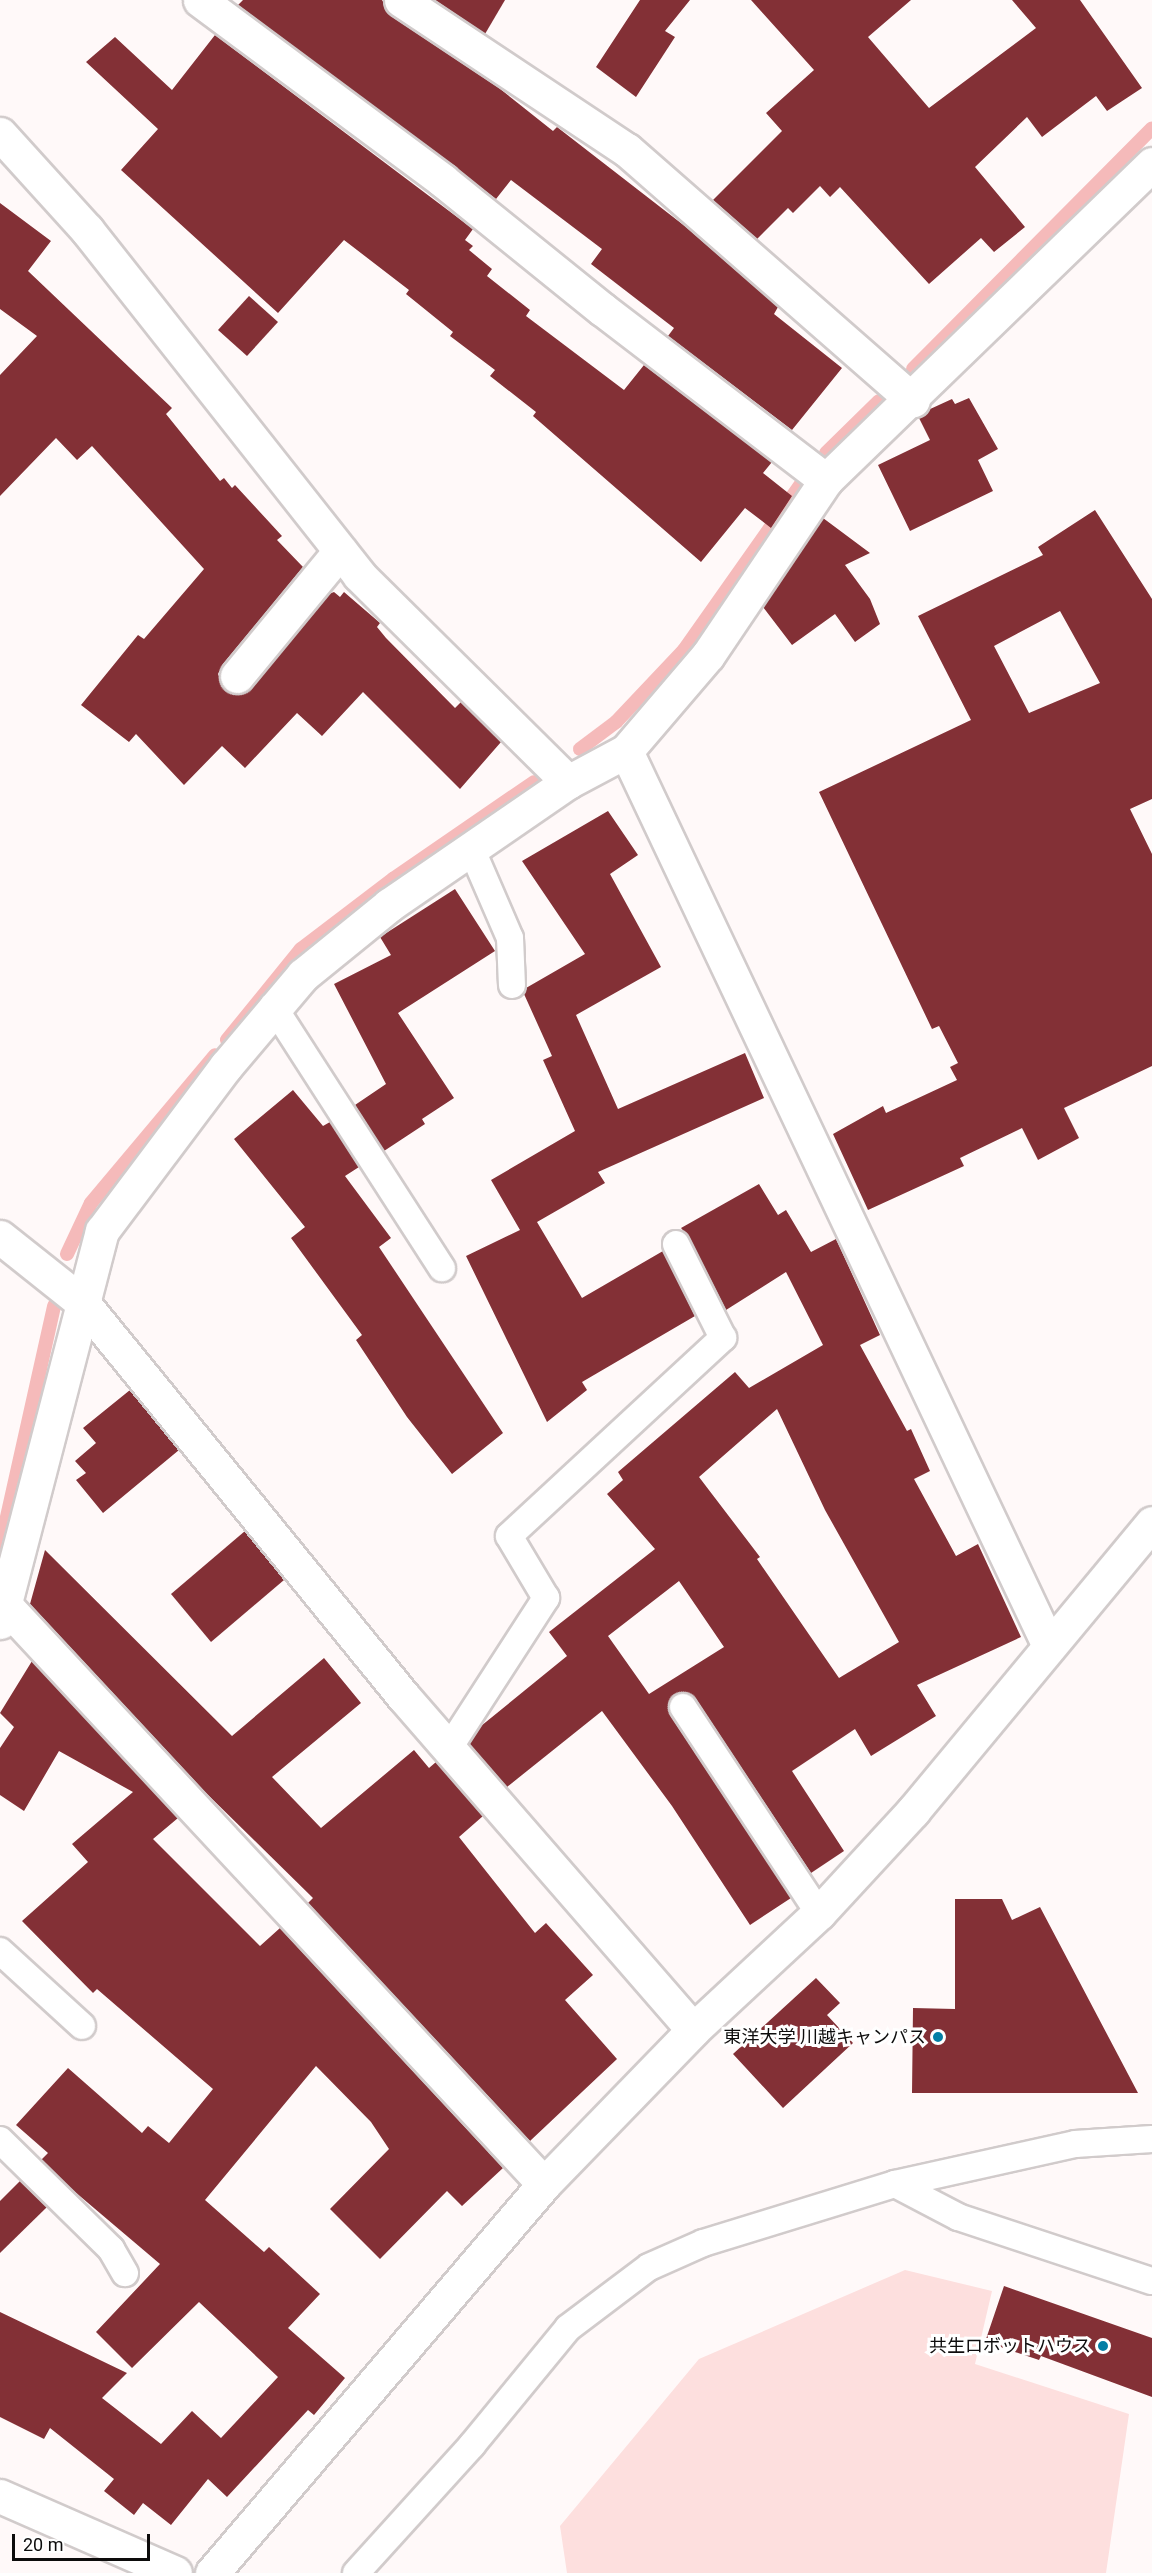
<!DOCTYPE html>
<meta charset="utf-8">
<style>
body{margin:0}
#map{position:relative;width:1152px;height:2573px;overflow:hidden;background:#fff9f9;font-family:Roboto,"Noto Sans JP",sans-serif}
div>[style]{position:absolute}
.green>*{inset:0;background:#fddfde}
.stream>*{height:14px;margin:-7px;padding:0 7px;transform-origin:7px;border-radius:7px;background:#f5baba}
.building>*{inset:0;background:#833036}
.roads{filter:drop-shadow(2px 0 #d1cbcb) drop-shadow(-2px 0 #d1cbcb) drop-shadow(0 2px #d1cbcb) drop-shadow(0 -2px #d1cbcb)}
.service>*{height:26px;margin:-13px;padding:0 13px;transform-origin:13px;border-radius:13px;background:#fff}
.minor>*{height:33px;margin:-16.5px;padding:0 16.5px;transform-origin:16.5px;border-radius:16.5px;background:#fff}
.dots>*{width:16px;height:16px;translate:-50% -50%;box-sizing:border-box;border:3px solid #fff;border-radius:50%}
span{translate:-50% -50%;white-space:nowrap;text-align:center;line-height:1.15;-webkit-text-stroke:6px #fff;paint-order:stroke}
.poi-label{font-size:18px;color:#0d0c0c}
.right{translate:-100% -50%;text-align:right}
.scale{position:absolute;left:12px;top:2534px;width:138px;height:27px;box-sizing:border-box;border:3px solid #0d0c0c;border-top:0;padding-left:8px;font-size:18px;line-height:21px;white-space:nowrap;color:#0d0c0c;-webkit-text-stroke:4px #fff;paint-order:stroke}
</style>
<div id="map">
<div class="green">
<div style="clip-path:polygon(905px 2270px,992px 2291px,975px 2364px,1129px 2414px,1106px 2573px,567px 2573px,560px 2526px,699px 2359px)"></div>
</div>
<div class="stream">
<div style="left:913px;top:369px;width:339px;rotate:-45.2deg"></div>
<div style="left:826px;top:453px;width:74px;rotate:-44.5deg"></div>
<div style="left:580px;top:749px;width:45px;rotate:-36.9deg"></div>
<div style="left:616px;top:722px;width:99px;rotate:-46.6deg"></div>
<div style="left:684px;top:650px;width:203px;rotate:-54.8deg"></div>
<div style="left:227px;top:1040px;width:117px;rotate:-50.9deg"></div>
<div style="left:301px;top:949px;width:116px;rotate:-37.3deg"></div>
<div style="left:393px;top:879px;width:171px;rotate:-34.5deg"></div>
<div style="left:67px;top:1254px;width:56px;rotate:-64.8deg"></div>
<div style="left:91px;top:1203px;width:193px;rotate:-50deg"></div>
<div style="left:0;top:1548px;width:248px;rotate:-77.4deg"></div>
</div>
<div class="building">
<div style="clip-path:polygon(243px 0,382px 0,391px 16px,499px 88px,553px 131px,557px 127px,686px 227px,778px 307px,774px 314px,842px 368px,792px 430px,668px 336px,674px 328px,591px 264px,602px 249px,511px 180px,496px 199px,238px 5px)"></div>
<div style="clip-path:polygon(435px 0,505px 0,485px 34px)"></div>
<div style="clip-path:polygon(640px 0,690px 0,665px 31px,675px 37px,636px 97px,596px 67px)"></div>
<div style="clip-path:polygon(751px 0,911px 0,868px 37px,929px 108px,1036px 28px,1012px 0,1080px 0,1142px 88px,1107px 111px,1096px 96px,1042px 137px,1027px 117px,975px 167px,1025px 227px,994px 252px,981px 238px,929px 284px,840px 187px,830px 197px,820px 186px,793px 213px,788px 208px,757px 239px,713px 200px,782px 131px,766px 113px,814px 70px)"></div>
<div style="clip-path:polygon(215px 35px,473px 229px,465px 240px,473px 246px,469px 250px,492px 269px,487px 276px,530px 310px,526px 316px,624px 390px,644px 365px,772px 462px,763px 473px,792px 496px,771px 528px,745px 508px,701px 562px,533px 416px,536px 412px,490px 376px,495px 370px,450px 336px,453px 332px,406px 294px,409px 290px,344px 240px,278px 313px,121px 170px,158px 129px,86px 62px,115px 37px,172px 90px)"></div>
<div style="clip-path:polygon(0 203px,51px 241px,28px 271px,172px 408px,166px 414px,220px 481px,224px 478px,232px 488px,235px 485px,282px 536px,277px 540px,303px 567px,223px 664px,218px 674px,225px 690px,234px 695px,251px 688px,329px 594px,334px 592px,340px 597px,344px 592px,380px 623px,377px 627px,386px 638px,455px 708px,461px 702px,501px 742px,460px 789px,363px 692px,322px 736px,297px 713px,245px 768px,222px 746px,184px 785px,136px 734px,129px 742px,81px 705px,138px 635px,144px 639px,204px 569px,92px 446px,77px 460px,56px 438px,0 496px,0 375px,37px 336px,0 309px)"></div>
<div style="clip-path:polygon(249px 296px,278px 322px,247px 356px,218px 330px)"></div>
<div style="clip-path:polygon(969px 398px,998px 449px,978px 460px,993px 491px,910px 531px,878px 465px,930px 440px,919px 418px,928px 410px,952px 399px,955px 404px)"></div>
<div style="clip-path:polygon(evenodd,1095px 510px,1152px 599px,1152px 799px,1130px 809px,1152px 854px,1152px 1066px,1064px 1108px,1079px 1138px,1038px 1160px,1022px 1128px,960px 1158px,964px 1166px,868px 1210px,833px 1134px,883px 1106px,886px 1113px,957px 1080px,950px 1067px,958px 1063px,939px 1026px,932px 1029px,819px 792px,971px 720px,918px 616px,1043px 555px,1038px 547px,1095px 510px,1060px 611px,1100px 683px,1029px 713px,994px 646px,1060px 611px)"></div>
<div style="clip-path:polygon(823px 518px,870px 553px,845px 565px,870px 599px,880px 624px,855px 642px,835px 614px,792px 645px,763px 607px)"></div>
<div style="clip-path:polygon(608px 811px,638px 855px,610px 874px,661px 967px,576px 1015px,618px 1109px,745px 1053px,764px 1098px,598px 1172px,605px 1183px,537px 1222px,582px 1298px,663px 1251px,695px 1316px,582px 1382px,587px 1390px,547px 1422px,466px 1256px,520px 1230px,491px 1180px,575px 1131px,543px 1060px,552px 1056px,524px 994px,526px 988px,585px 954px,522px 861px)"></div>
<div style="clip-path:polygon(455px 889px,495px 951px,398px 1013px,454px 1098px,422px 1119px,425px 1124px,384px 1151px,355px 1105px,386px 1084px,334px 984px,391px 955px,380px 937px)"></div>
<div style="clip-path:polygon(293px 1090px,323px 1126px,330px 1122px,359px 1167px,345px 1176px,391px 1238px,379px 1247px,503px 1433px,452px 1474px,407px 1417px,356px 1340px,362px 1335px,291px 1238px,305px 1227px,234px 1139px)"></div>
<div style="clip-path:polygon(evenodd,759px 1184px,778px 1215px,786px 1210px,811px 1252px,836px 1239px,880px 1335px,860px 1345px,907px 1431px,911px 1429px,930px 1471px,914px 1479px,956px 1556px,978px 1544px,1021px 1637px,917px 1685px,936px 1716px,871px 1756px,855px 1729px,792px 1771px,844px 1851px,811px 1873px,696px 1699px,683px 1692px,674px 1695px,668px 1707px,670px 1715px,791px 1898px,750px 1925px,672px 1806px,602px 1711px,507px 1787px,469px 1744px,481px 1726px,567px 1656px,549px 1632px,655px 1549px,607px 1494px,623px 1480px,618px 1472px,735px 1372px,749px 1388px,823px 1345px,786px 1272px,726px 1310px,689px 1237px,681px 1228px,759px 1184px,777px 1409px,825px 1510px,899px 1642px,839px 1678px,757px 1559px,760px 1557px,699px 1477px,777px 1409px,759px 1184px,679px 1581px,724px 1647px,649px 1694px,608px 1636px,679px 1581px)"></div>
<div style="clip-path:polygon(130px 1390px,179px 1450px,103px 1513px,76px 1480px,86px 1473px,75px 1461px,96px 1443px,83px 1428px)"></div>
<div style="clip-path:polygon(245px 1531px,284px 1580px,211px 1642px,171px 1594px)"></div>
<div style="clip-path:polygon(45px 1550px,232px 1736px,324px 1658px,361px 1703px,272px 1777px,321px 1828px,414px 1750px,429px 1768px,436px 1762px,483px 1816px,459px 1837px,535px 1933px,546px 1923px,593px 1975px,565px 2000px,617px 2059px,530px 2141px,308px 1903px,313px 1898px,206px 1793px,30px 1604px)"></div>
<div style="clip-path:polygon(32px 1661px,178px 1818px,153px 1839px,260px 1946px,280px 1928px,503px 2168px,462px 2206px,447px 2191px,380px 2259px,330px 2209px,389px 2149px,371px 2122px,316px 2066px,205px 2200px,264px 2252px,269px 2247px,320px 2294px,288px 2328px,345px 2378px,314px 2415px,308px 2410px,227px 2497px,208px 2479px,171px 2525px,143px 2503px,134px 2515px,104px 2491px,114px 2479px,50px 2428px,44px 2439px,0 2417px,0 2312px,127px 2373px,102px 2398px,161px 2444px,192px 2411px,221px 2438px,278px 2377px,199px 2302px,132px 2368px,96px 2332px,160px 2264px,68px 2186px,41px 2160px,48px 2153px,16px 2125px,68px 2068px,142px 2133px,148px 2126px,169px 2143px,213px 2089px,97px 1989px,93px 1993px,22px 1921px,88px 1862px,72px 1844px,133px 1792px,59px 1751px,24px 1811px,0 1795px,0 1748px,14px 1727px,0 1713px)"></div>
<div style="clip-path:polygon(955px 1899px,1002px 1899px,1012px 1920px,1040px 1907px,1138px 2093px,912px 2093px,913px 2008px,955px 2009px)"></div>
<div style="clip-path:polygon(816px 1978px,840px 2003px,827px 2015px,853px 2043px,783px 2108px,733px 2054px)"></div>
<div style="clip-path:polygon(20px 2181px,47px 2207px,0 2253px,0 2201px)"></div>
<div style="clip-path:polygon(1004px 2286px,1152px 2338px,1152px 2397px,1041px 2356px,1039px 2360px,985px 2342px)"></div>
</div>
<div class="roads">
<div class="service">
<div style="left:471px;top:848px;width:98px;rotate:66.6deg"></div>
<div style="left:510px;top:938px;width:47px;rotate:87.6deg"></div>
<div style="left:273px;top:1006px;width:312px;rotate:57.2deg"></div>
<div style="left:683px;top:1707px;width:247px;rotate:56.6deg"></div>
<div style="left:449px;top:1748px;width:179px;rotate:-57.1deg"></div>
<div style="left:546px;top:1598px;width:72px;rotate:-120.8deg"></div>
<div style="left:509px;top:1536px;width:292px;rotate:-42.8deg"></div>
<div style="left:723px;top:1338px;width:105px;rotate:-116.6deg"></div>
<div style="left:0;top:1951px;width:111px;rotate:42.4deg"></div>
<div style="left:0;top:2140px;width:156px;rotate:44.5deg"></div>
<div style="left:111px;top:2249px;width:28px;rotate:60deg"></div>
<div style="left:895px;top:2184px;width:71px;rotate:27.6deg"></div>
<div style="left:958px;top:2217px;width:204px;rotate:18.3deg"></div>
<div style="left:356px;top:2573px;width:173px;rotate:-47.8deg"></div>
<div style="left:472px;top:2445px;width:151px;rotate:-50.6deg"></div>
<div style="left:568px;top:2328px;width:101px;rotate:-37deg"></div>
<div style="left:649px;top:2267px;width:59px;rotate:-24deg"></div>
<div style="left:703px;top:2243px;width:201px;rotate:-17.1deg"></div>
<div style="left:895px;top:2184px;width:184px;rotate:-12.5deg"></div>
<div style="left:1075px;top:2144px;width:77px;rotate:-3.7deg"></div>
</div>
<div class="minor">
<div style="left:200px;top:0;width:302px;rotate:36.6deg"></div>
<div style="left:442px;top:180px;width:206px;rotate:38.9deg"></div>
<div style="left:602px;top:309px;width:282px;rotate:37.4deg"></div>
<div style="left:401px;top:0;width:271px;rotate:33.6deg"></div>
<div style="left:627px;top:150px;width:380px;rotate:41.2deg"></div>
<div style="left:0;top:134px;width:130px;rotate:47.8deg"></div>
<div style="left:87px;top:230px;width:439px;rotate:51.7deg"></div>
<div style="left:359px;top:575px;width:294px;rotate:44.7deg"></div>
<div style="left:237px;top:676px;width:162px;rotate:-50.5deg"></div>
<div style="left:626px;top:751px;width:990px;rotate:64.7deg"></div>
<div style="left:0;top:1237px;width:106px;rotate:38.5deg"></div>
<div style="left:83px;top:1303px;width:507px;rotate:50.85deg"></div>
<div style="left:403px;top:1696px;width:442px;rotate:49deg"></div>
<div style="left:4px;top:1604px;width:792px;rotate:47.05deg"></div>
<div style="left:0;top:1622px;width:404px;rotate:-75.4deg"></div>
<div style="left:102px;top:1231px;width:206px;rotate:-53.1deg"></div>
<div style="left:226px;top:1066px;width:119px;rotate:-49.8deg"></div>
<div style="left:303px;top:975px;width:111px;rotate:-39.1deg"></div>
<div style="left:389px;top:905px;width:217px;rotate:-34.5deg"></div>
<div style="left:568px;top:782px;width:66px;rotate:-28.1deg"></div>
<div style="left:626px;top:751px;width:126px;rotate:-49.5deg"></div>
<div style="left:708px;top:655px;width:211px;rotate:-56deg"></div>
<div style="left:826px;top:480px;width:454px;rotate:-44.1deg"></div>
<div style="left:0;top:2496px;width:191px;rotate:23.7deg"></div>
<div style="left:212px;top:2573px;width:511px;rotate:-49.52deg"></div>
<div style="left:544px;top:2184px;width:214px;rotate:-45.9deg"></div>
<div style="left:693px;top:2030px;width:172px;rotate:-42.9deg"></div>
<div style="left:819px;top:1913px;width:139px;rotate:-47.3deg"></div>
<div style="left:913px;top:1811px;width:374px;rotate:-50.3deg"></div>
</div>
</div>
<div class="dots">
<div style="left:938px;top:2037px;background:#047ea5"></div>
<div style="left:1103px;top:2346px;background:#047ea5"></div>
</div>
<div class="poi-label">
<span class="right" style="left:926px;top:2037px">東洋大学 川越キャンパス</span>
<span class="right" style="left:1091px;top:2346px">共生ロボットハウス</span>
</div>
<div class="scale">20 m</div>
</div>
